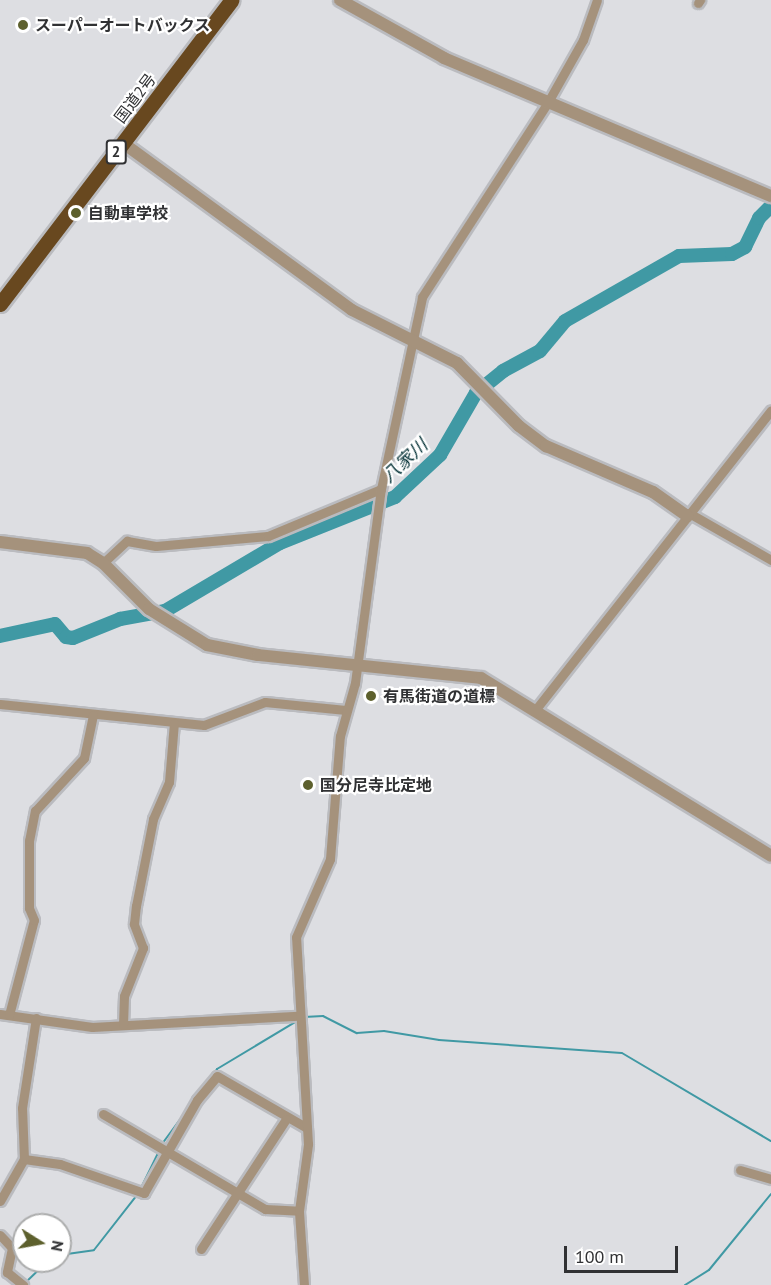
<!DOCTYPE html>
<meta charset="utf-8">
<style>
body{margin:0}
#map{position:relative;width:771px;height:1285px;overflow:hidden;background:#dddee2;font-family:"PT Sans","Noto Sans JP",sans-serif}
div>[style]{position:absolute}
.stream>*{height:2px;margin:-1px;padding:0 1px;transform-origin:1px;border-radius:1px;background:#4099a4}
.river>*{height:14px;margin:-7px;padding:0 7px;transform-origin:7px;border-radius:7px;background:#4099a4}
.roads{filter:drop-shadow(2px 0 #babbbf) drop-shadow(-2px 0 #babbbf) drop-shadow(0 2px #babbbf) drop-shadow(0 -2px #babbbf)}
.minor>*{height:9px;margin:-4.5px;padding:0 4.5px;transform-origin:4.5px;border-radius:4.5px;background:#a5927c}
.tertiary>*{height:12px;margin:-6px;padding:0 6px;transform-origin:6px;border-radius:6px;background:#a5927c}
.trunk>*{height:15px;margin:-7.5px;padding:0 7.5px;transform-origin:7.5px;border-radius:7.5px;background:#68481f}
.dots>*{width:16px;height:16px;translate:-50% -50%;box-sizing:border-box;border:3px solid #fff;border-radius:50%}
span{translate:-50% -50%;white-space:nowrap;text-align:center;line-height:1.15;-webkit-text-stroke:4.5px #fff;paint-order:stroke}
.shield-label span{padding:2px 4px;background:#fff;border:2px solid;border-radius:4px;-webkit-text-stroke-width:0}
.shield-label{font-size:15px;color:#303133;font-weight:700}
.poi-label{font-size:16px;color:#303133;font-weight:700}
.left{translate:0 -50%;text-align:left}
.street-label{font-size:16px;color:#303133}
.water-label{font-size:18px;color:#033035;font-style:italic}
.north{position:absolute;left:12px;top:1213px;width:60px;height:60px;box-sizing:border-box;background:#fff;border:2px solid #acadad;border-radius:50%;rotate:101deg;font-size:16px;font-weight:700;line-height:24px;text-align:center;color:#303133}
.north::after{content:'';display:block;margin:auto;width:21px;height:27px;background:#5d602d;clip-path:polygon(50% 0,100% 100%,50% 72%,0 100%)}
.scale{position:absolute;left:564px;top:1246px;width:114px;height:27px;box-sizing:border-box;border:3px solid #303133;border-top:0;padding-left:8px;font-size:18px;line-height:21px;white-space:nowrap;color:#303133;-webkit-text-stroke:4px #fff;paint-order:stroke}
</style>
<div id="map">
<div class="stream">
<div style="left:304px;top:1017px;width:19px;rotate:-3deg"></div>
<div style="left:323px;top:1016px;width:38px;rotate:27deg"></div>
<div style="left:357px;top:1033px;width:27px;rotate:-4deg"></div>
<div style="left:384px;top:1031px;width:56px;rotate:9.3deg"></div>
<div style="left:439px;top:1040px;width:183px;rotate:4.1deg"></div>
<div style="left:622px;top:1053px;width:173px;rotate:30.6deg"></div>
<div style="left:162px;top:1144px;width:93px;rotate:-53.7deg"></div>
<div style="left:217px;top:1069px;width:93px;rotate:-31deg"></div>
<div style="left:140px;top:1190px;width:46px;rotate:-64deg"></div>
<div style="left:60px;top:1255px;width:34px;rotate:-8deg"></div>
<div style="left:94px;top:1250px;width:70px;rotate:-52deg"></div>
<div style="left:24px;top:1284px;width:33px;rotate:-44deg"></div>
<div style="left:685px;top:1285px;width:28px;rotate:-32deg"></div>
<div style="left:709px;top:1270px;width:98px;rotate:-50.8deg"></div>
</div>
<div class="river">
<div style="left:0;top:636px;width:56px;rotate:-12.3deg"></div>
<div style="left:55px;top:624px;width:17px;rotate:50deg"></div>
<div style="left:66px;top:637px;width:7px;rotate:8deg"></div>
<div style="left:73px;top:638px;width:51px;rotate:-22deg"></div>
<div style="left:120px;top:619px;width:46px;rotate:-10.1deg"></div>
<div style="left:165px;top:611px;width:134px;rotate:-30.6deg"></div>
<div style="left:280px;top:543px;width:124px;rotate:-21.8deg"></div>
<div style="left:395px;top:497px;width:62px;rotate:-43deg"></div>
<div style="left:440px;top:455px;width:72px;rotate:-59.9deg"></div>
<div style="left:476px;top:393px;width:35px;rotate:-39deg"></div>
<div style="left:503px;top:371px;width:42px;rotate:-28.4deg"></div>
<div style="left:540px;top:351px;width:39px;rotate:-50deg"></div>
<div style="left:565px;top:321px;width:131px;rotate:-29.7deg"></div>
<div style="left:679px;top:256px;width:53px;rotate:-2.2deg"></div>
<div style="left:732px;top:254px;width:15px;rotate:-28deg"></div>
<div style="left:745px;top:247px;width:32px;rotate:-64deg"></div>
<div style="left:759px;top:218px;width:17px;rotate:-45deg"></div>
</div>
<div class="roads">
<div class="minor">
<div style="left:698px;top:3px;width:4px;rotate:-56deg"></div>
<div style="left:689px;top:513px;width:95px;rotate:29.8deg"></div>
<div style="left:103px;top:563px;width:33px;rotate:-43deg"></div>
<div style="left:127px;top:541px;width:29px;rotate:10deg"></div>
<div style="left:156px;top:546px;width:112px;rotate:-5.1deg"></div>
<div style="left:268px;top:536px;width:122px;rotate:-22.6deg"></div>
<div style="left:0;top:704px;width:205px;rotate:5.9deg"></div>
<div style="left:204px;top:725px;width:65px;rotate:-20.7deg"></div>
<div style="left:265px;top:702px;width:81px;rotate:5.6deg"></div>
<div style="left:536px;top:709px;width:380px;rotate:-51.8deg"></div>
<div style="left:0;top:1014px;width:93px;rotate:8deg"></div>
<div style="left:92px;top:1027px;width:206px;rotate:-3.1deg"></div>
<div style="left:9px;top:1015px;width:98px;rotate:-75.3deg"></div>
<div style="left:34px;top:920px;width:13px;rotate:-113deg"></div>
<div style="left:29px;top:908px;width:67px;rotate:-90deg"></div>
<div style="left:29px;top:841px;width:31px;rotate:-79deg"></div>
<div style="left:35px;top:811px;width:72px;rotate:-47.2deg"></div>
<div style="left:84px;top:758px;width:44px;rotate:-78.2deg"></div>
<div style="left:123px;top:1025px;width:29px;rotate:-88deg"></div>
<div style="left:124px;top:996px;width:52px;rotate:-68.4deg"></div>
<div style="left:143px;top:948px;width:26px;rotate:-111deg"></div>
<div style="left:134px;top:924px;width:18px;rotate:-84deg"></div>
<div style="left:136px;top:906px;width:89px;rotate:-78.9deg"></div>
<div style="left:153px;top:819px;width:40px;rotate:-66.6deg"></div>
<div style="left:169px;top:782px;width:59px;rotate:-85.2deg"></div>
<div style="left:103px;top:1114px;width:188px;rotate:30.4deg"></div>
<div style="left:265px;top:1209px;width:34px;rotate:3deg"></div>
<div style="left:24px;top:1159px;width:36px;rotate:8deg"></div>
<div style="left:60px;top:1164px;width:89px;rotate:19deg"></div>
<div style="left:144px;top:1193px;width:107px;rotate:-60.3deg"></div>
<div style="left:197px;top:1100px;width:31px;rotate:-50deg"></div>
<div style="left:217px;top:1076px;width:104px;rotate:30deg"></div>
<div style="left:740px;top:1170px;width:32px;rotate:16deg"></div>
<div style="left:0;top:1201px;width:48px;rotate:-60.3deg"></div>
<div style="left:24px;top:1159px;width:51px;rotate:-92.2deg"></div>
<div style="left:22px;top:1108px;width:91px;rotate:-81.2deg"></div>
<div style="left:0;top:1235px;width:18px;rotate:47deg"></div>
<div style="left:12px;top:1248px;width:25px;rotate:102deg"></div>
<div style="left:7px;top:1272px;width:21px;rotate:39deg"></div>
<div style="left:201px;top:1249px;width:155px;rotate:-56.8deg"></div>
<div style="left:304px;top:1285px;width:74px;rotate:-93.9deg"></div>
<div style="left:299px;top:1211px;width:68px;rotate:-82.3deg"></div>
<div style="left:308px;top:1144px;width:207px;rotate:-93.3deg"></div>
<div style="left:296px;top:937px;width:85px;rotate:-66.4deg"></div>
<div style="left:330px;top:859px;width:123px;rotate:-85.4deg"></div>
<div style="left:340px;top:736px;width:55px;rotate:-74.2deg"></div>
<div style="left:355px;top:683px;width:196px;rotate:-82.4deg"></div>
<div style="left:381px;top:489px;width:196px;rotate:-77.9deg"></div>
<div style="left:422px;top:297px;width:232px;rotate:-57.1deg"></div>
<div style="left:548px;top:102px;width:71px;rotate:-60.6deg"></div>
<div style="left:583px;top:40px;width:42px;rotate:-70.7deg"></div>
</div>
<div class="tertiary">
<div style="left:340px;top:0;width:119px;rotate:29.1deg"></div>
<div style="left:444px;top:58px;width:355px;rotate:22.9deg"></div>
<div style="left:123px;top:143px;width:283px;rotate:36.1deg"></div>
<div style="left:352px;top:310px;width:118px;rotate:26.8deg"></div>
<div style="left:457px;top:363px;width:88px;rotate:45.5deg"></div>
<div style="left:519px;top:426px;width:34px;rotate:37deg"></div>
<div style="left:546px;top:446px;width:116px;rotate:23.3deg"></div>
<div style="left:653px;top:492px;width:42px;rotate:35.2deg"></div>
<div style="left:0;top:542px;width:88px;rotate:7.2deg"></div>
<div style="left:87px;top:553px;width:19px;rotate:32deg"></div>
<div style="left:103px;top:563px;width:65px;rotate:45deg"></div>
<div style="left:149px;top:609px;width:68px;rotate:31.8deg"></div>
<div style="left:207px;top:645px;width:52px;rotate:11.1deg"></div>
<div style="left:258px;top:655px;width:224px;rotate:5.9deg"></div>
<div style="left:481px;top:678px;width:340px;rotate:31.5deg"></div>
</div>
<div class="trunk">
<div style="left:0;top:304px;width:382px;rotate:-52.7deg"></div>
</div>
</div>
<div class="dots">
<div style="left:23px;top:25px;background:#5d602d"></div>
<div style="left:76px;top:213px;background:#5d602d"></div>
<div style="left:371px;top:696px;background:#5d602d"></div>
<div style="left:308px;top:785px;background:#5d602d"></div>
</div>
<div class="shield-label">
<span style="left:116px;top:152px">2</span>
</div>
<div class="poi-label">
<span class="left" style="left:35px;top:25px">スーパーオートバックス</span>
<span class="left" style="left:88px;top:213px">自動車学校</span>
<span class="left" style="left:383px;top:696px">有馬街道の道標</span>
<span class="left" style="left:320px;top:785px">国分尼寺比定地</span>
</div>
<div class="street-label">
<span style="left:135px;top:98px;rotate:-53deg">国道2号</span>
</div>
<div class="water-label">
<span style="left:405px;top:461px;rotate:-43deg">八家川</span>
</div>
<div class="north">N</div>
<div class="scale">100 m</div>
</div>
